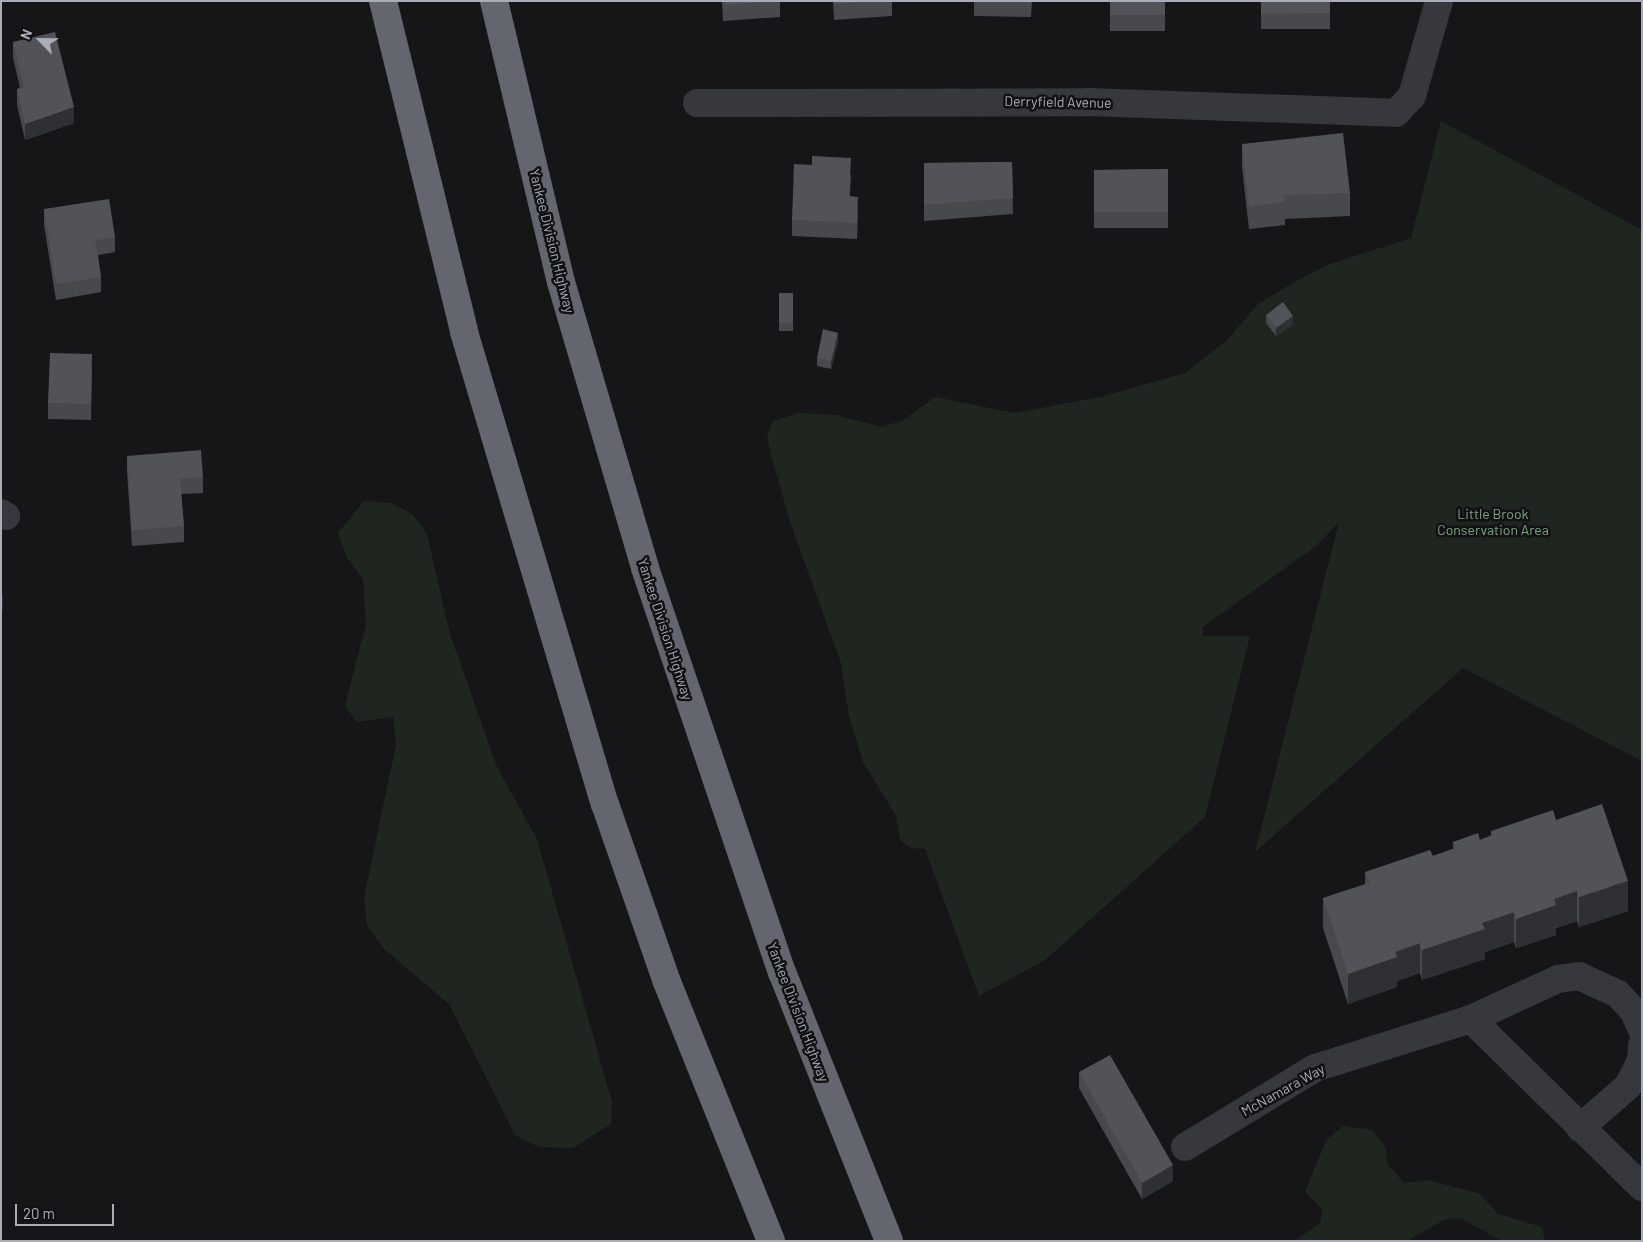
<!DOCTYPE html>
<style>
body{margin:0}
#map{position:relative;width:1643px;height:1242px;overflow:hidden;background:#161618;font-family:Barlow,sans-serif}
div>[style]{position:absolute}
.green>*{inset:0;background:#1e261f}
.minor>*{height:28px;margin:-14px;padding:0 14px;transform-origin:14px;border-radius:14px;background:#37383d}
.motorway>*{height:28px;margin:-14px;padding:0 14px;transform-origin:14px;border-radius:14px;background:#63666e}
.wall>*{inset:0;background:#47494d}
.shaded-wall>*{inset:0;background:#2f3033}
.building>*{inset:0;background:#525359}
span{translate:-50% -50%;white-space:nowrap;text-align:center;line-height:1.15;-webkit-text-stroke:5px #111113;paint-order:stroke}
.street-label{font-size:14px;color:#a8adb8}
.park-label{font-size:14px;color:#7fa381}
.frame{position:absolute;inset:0;border:2px solid #a8adb8;pointer-events:none}
.north{position:absolute;left:15px;top:15px;width:50px;height:50px;-webkit-text-stroke:4px #111113;paint-order:stroke;rotate:293deg;font-size:14px;font-weight:700;line-height:20px;text-align:center;color:#a8adb8}
.north::after{content:'';display:block;margin:auto;width:18px;height:22px;background:#a8adb8;clip-path:polygon(50% 0,100% 100%,50% 72%,0 100%)}
.scale{position:absolute;left:15px;top:1204px;width:99px;height:22px;box-sizing:border-box;border:2px solid #a8adb8;border-top:0;padding-left:6px;font-size:15px;line-height:18px;white-space:nowrap;color:#a8adb8;-webkit-text-stroke:4px #111113;paint-order:stroke}
</style>
<div id="map">
<div class="green">
<div style="clip-path:polygon(1441px 121px,1642px 230px,1642px 761px,1463px 668px,1255px 852px,1339px 522px,1316px 546px,1203px 627px,1203px 636px,1250px 636px,1205px 817px,1045px 960px,979px 996px,925px 849px,911px 848px,900px 840px,896px 816px,863px 762px,849px 717px,841px 663px,791px 525px,771px 455px,767px 436px,773px 421px,798px 413px,836px 415px,882px 427px,902px 421px,935px 397px,1014px 413px,1100px 397px,1185px 373px,1226px 341px,1258px 304px,1296px 281px,1327px 265px,1411px 238px)"></div>
<div style="clip-path:polygon(364px 501px,392px 503px,413px 515px,427px 534px,450px 634px,497px 767px,537px 839px,612px 1102px,611px 1124px,573px 1148px,539px 1147px,515px 1135px,449px 1004px,383px 948px,367px 925px,364px 897px,396px 745px,393px 717px,357px 722px,345px 706px,366px 624px,363px 579px,347px 558px,338px 533px)"></div>
<div style="clip-path:polygon(1343px 1126px,1372px 1130px,1386px 1148px,1387px 1163px,1404px 1183px,1428px 1180px,1480px 1194px,1498px 1214px,1542px 1227px,1545px 1241px,1502px 1241px,1460px 1218px,1444px 1220px,1407px 1241px,1294px 1241px,1320px 1223px,1322px 1209px,1305px 1192px,1326px 1140px)"></div>
</div>
<div class="minor">
<div style="left:697px;top:103px;width:391px;rotate:-0.1deg"></div>
<div style="left:1088px;top:102px;width:308px;rotate:2deg"></div>
<div style="left:1396px;top:113px;width:23px;rotate:-47deg"></div>
<div style="left:1412px;top:96px;width:99px;rotate:-74.1deg"></div>
<div style="left:1px;top:513px;width:6px;rotate:31deg"></div>
<div style="left:1471px;top:1019px;width:96px;rotate:-24.7deg"></div>
<div style="left:1558px;top:979px;width:21px;rotate:-8deg"></div>
<div style="left:1579px;top:976px;width:43px;rotate:24.8deg"></div>
<div style="left:1618px;top:994px;width:24px;rotate:48deg"></div>
<div style="left:1634px;top:1012px;width:20px;rotate:66deg"></div>
<div style="left:1580px;top:1128px;width:64px;rotate:-41.2deg"></div>
<div style="left:1628px;top:1086px;width:28px;rotate:-63deg"></div>
<div style="left:1641px;top:1061px;width:16px;rotate:-86deg"></div>
<div style="left:1185px;top:1147px;width:152px;rotate:-31.3deg"></div>
<div style="left:1315px;top:1068px;width:164px;rotate:-17.4deg"></div>
<div style="left:1471px;top:1019px;width:240px;rotate:44.5deg"></div>
</div>
<div class="motorway">
<div style="left:383px;top:1px;width:341px;rotate:76.2deg"></div>
<div style="left:464px;top:332px;width:493px;rotate:73.4deg"></div>
<div style="left:605px;top:804px;width:188px;rotate:70.8deg"></div>
<div style="left:667px;top:982px;width:279px;rotate:68.1deg"></div>
<div style="left:494px;top:1px;width:289px;rotate:76.6deg"></div>
<div style="left:561px;top:282px;width:298px;rotate:73.6deg"></div>
<div style="left:645px;top:568px;width:427px;rotate:71.3deg"></div>
<div style="left:782px;top:972px;width:289px;rotate:68.3deg"></div>
</div>
<div class="wall">
<div style="clip-path:polygon(722px 1px,780px 1px,780px 17px,723px 21px)"></div>
<div style="clip-path:polygon(833px 1px,892px 1px,892px 16px,834px 20px)"></div>
<div style="clip-path:polygon(974px 1px,1032px 1px,1031px 17px,974px 16px)"></div>
<div style="clip-path:polygon(1110px 1px,1165px 1px,1165px 31px,1110px 31px)"></div>
<div style="clip-path:polygon(1261px 1px,1330px 1px,1330px 29px,1261px 29px)"></div>
<div style="clip-path:polygon(13px 42px,74px 123px,25px 140px,17px 105px,17px 89px,20px 88px,13px 58px)"></div>
<div style="clip-path:polygon(1242px 144px,1350px 193px,1350px 216px,1285px 219px,1285px 225px,1249px 229px,1242px 167px)"></div>
<div style="clip-path:polygon(1012px 162px,1013px 214px,924px 221px,924px 163px)"></div>
<div style="clip-path:polygon(1168px 169px,1168px 228px,1094px 228px,1094px 170px)"></div>
<div style="clip-path:polygon(851px 174px,850px 196px,858px 212px,857px 239px,792px 236px,792px 220px)"></div>
<div style="clip-path:polygon(44px 209px,115px 237px,115px 252px,98px 255px,101px 277px,101px 292px,56px 300px,44px 225px)"></div>
<div style="clip-path:polygon(779px 293px,793px 293px,793px 331px,779px 331px)"></div>
<div style="clip-path:polygon(1266px 315px,1293px 324px,1276px 336px,1266px 323px)"></div>
<div style="clip-path:polygon(838px 341px,831px 369px,817px 366px,817px 358px)"></div>
<div style="clip-path:polygon(92px 370px,91px 420px,48px 419px,48px 403px)"></div>
<div style="clip-path:polygon(127px 456px,203px 477px,203px 493px,181px 494px,184px 526px,184px 542px,132px 546px,127px 471px)"></div>
<div style="clip-path:polygon(1556px 820px,1628px 911px,1579px 927px,1577px 921px,1556px 928px,1556px 935px,1516px 948px,1514px 942px,1485px 952px,1485px 959px,1422px 980px,1420px 973px,1397px 981px,1397px 987px,1348px 1004px,1323px 928px,1323px 898px,1365px 884px,1365px 872px,1433px 856px,1453px 849px,1453px 842px,1480px 840px,1491px 836px,1491px 831px)"></div>
<div style="clip-path:polygon(1079px 1072px,1173px 1181px,1142px 1199px,1079px 1088px)"></div>
</div>
<div class="shaded-wall">
<div style="clip-path:polygon(74px 107px,74px 123px,25px 140px,25px 124px)"></div>
<div style="clip-path:polygon(858px 197px,858px 212px,857px 239px,857px 223px)"></div>
<div style="clip-path:polygon(1293px 316px,1293px 324px,1276px 336px,1276px 328px)"></div>
<div style="clip-path:polygon(838px 333px,838px 341px,831px 369px,831px 361px)"></div>
<div style="clip-path:polygon(3px 594px,3px 609px,1px 613px,1px 598px)"></div>
<div style="clip-path:polygon(1628px 881px,1628px 911px,1579px 927px,1579px 897px)"></div>
<div style="clip-path:polygon(1577px 891px,1577px 921px,1556px 928px,1556px 935px,1516px 948px,1516px 919px,1554px 899px)"></div>
<div style="clip-path:polygon(1514px 912px,1514px 942px,1485px 952px,1485px 959px,1422px 980px,1422px 950px,1482px 923px)"></div>
<div style="clip-path:polygon(1420px 943px,1420px 973px,1397px 981px,1397px 987px,1348px 1004px,1348px 974px,1395px 952px)"></div>
<div style="clip-path:polygon(1173px 1165px,1173px 1181px,1142px 1199px,1142px 1183px)"></div>
</div>
<div class="building">
<div style="clip-path:polygon(723px 1px,776px 1px,723px 5px)"></div>
<div style="clip-path:polygon(834px 1px,879px 1px,834px 4px)"></div>
<div style="clip-path:polygon(1110px 1px,1165px 1px,1165px 15px,1110px 15px)"></div>
<div style="clip-path:polygon(1261px 1px,1330px 1px,1330px 13px,1261px 14px)"></div>
<div style="clip-path:polygon(55px 32px,74px 107px,25px 124px,17px 89px,24px 87px,13px 42px)"></div>
<div style="clip-path:polygon(1343px 133px,1350px 193px,1284px 195px,1285px 202px,1249px 206px,1242px 144px)"></div>
<div style="clip-path:polygon(812px 156px,851px 158px,849px 196px,858px 197px,857px 223px,792px 220px,794px 164px,812px 165px)"></div>
<div style="clip-path:polygon(1012px 162px,1013px 198px,924px 205px,924px 163px)"></div>
<div style="clip-path:polygon(1168px 169px,1168px 212px,1094px 212px,1094px 170px)"></div>
<div style="clip-path:polygon(109px 199px,115px 237px,95px 240px,101px 277px,56px 284px,44px 209px)"></div>
<div style="clip-path:polygon(779px 293px,793px 293px,793px 323px,779px 323px)"></div>
<div style="clip-path:polygon(1283px 302px,1293px 316px,1276px 328px,1266px 315px)"></div>
<div style="clip-path:polygon(823px 329px,838px 333px,831px 361px,817px 358px)"></div>
<div style="clip-path:polygon(50px 353px,92px 354px,91px 404px,48px 403px)"></div>
<div style="clip-path:polygon(201px 450px,203px 477px,180px 479px,184px 526px,132px 530px,127px 456px)"></div>
<div style="clip-path:polygon(1602px 804px,1628px 881px,1579px 897px,1577px 891px,1554px 899px,1556px 905px,1516px 919px,1514px 912px,1482px 923px,1485px 929px,1422px 950px,1420px 943px,1395px 952px,1397px 957px,1348px 974px,1323px 898px,1370px 883px,1365px 872px,1430px 850px,1433px 856px,1455px 848px,1453px 842px,1478px 833px,1480px 840px,1492px 835px,1491px 831px,1553px 810px,1556px 820px)"></div>
<div style="clip-path:polygon(1110px 1055px,1173px 1165px,1142px 1183px,1079px 1072px)"></div>
</div>
<div class="street-label">
<span style="left:1058px;top:102px;rotate:1deg">Derryfield Avenue</span>
<span style="left:552px;top:241px;rotate:76deg">Yankee Division Highway</span>
<span style="left:665px;top:629px;rotate:72deg">Yankee Division Highway</span>
<span style="left:798px;top:1012px;rotate:69deg">Yankee Division Highway</span>
<span style="left:1283px;top:1090px;rotate:-29deg">McNamara Way</span>
</div>
<div class="park-label">
<span style="left:1493px;top:522px">Little Brook<br>Conservation Area</span>
</div>
<div class="frame"></div>
<div class="north">N</div>
<div class="scale">20 m</div>
</div>
